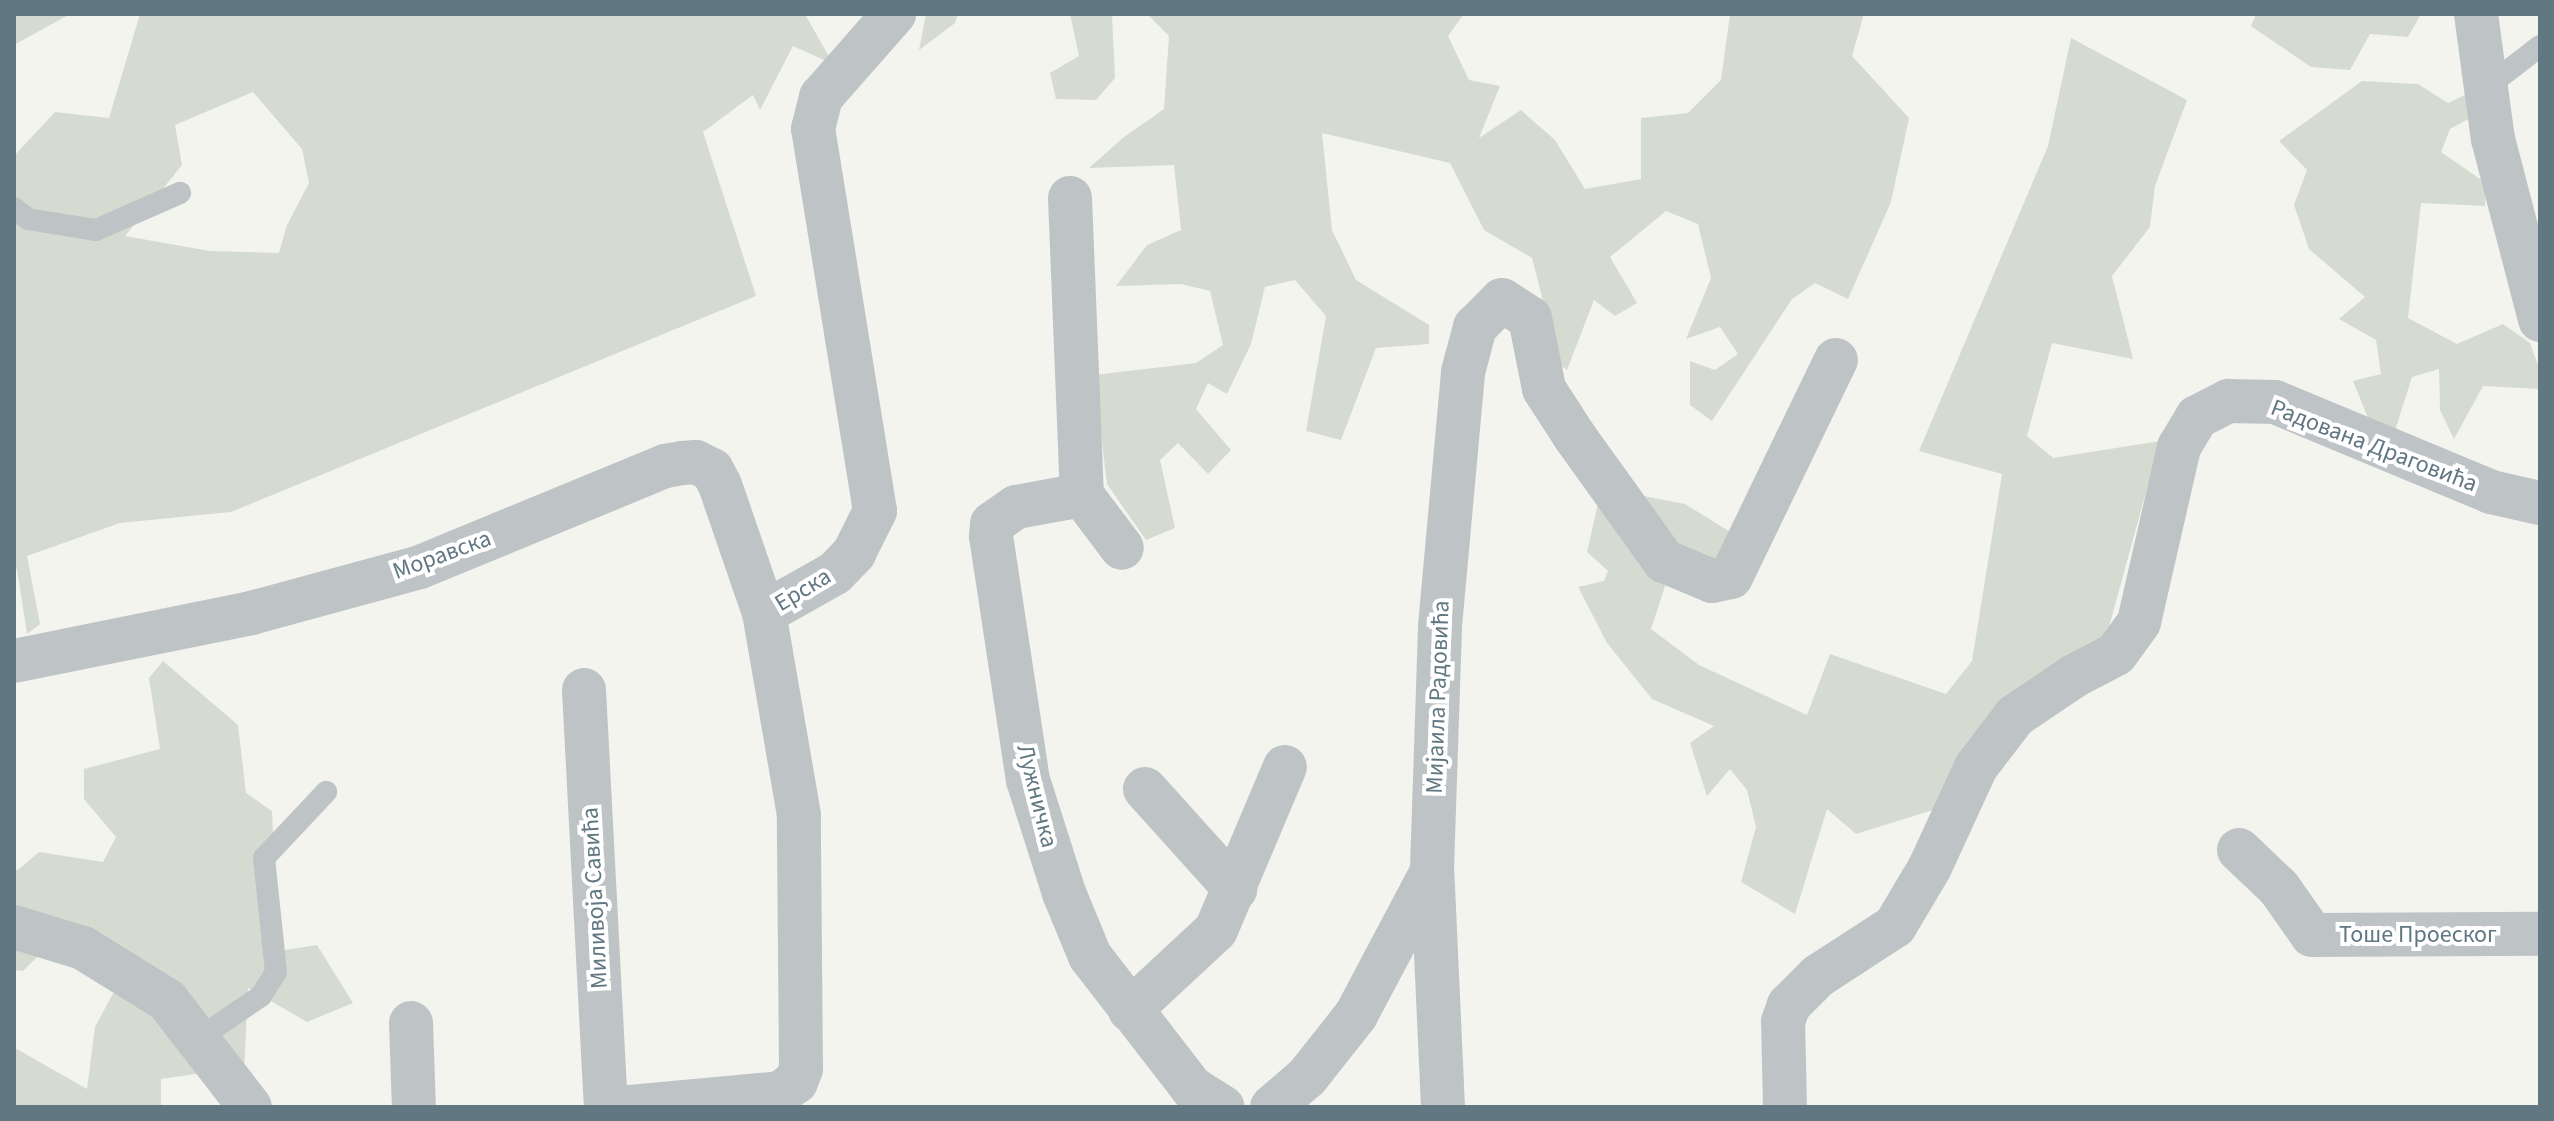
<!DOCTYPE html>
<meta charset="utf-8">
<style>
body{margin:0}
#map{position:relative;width:2554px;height:1121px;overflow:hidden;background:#f4f4ef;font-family:"Source Sans 3",sans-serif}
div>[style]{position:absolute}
.green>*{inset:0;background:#d5dbd0}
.service>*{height:22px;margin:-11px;padding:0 11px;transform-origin:11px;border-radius:11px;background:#bec4c6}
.minor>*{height:44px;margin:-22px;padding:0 22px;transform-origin:22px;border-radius:22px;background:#bec4c6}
span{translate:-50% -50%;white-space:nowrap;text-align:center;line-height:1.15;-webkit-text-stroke:8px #fff;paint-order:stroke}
.street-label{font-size:24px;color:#617782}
.frame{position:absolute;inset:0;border:16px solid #617782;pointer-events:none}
</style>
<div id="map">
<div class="green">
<div style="clip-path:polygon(14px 14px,70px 14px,14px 45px)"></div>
<div style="clip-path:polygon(evenodd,140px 14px,805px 14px,833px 64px,793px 46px,760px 110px,753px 95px,703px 132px,756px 296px,231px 512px,120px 523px,27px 556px,40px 624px,27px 634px,17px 569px,14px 569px,14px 156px,55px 112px,109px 118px,140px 14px,253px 92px,302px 149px,309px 183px,287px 225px,279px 253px,210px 251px,125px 236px,182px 165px,175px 125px,253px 92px)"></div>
<div style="clip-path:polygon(926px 14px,958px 14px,955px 23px,919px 50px)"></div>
<div style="clip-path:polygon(1070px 14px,1119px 14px,1112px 15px,1115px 78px,1096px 100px,1056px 99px,1050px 73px,1079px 56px)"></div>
<div style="clip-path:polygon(1147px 14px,1464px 14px,1448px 36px,1469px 80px,1500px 86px,1479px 138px,1521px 110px,1555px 140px,1585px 189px,1641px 179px,1641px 118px,1688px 113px,1721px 80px,1730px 14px,1864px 14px,1852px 56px,1909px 118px,1891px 202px,1848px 299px,1815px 283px,1792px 299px,1712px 421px,1690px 405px,1690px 361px,1715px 370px,1738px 354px,1720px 327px,1686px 339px,1711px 278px,1698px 224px,1666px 211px,1610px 257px,1637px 303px,1615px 316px,1594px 300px,1567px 370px,1552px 359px,1543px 301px,1532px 258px,1484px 230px,1450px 163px,1322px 133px,1332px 230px,1356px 280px,1429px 325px,1429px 344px,1376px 348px,1341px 440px,1306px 431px,1326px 316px,1295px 280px,1265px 287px,1251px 344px,1227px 394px,1208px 383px,1196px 409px,1231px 450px,1208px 474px,1178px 443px,1160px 460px,1175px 528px,1146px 540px,1107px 484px,1094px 375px,1196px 363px,1223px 345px,1210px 291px,1181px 284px,1116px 286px,1147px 245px,1181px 230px,1174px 165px,1089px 168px,1124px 137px,1164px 109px,1169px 36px)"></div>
<div style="clip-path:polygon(2256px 14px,2421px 14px,2408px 37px,2370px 34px,2350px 70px,2311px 67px,2251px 26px)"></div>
<div style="clip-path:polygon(2071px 38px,2187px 100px,2155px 186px,2150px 227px,2112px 276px,2133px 359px,2052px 343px,2027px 436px,2053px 458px,2160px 441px,2106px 638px,1936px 809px,1856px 834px,1827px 809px,1795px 914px,1741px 882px,1756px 827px,1747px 790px,1730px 769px,1707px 796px,1690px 743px,1714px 726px,1652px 699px,1607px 643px,1578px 587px,1604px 581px,1608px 571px,1587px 552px,1599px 499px,1633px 494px,1685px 504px,1732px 533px,1735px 565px,1666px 583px,1651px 629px,1699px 665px,1807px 715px,1830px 654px,1946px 694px,1972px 661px,2002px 474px,1919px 451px,2048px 146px)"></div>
<div style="clip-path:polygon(2362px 81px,2418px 84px,2448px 103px,2469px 93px,2472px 117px,2450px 129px,2441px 152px,2486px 183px,2485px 206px,2421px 203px,2408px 318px,2457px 344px,2503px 324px,2530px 343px,2540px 371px,2540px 389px,2483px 386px,2454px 439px,2440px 410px,2439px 369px,2412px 377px,2394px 434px,2372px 428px,2353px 381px,2381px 374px,2376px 340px,2339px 319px,2365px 297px,2309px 249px,2294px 205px,2307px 170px,2279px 141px)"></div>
<div style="clip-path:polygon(163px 661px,238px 725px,246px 793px,272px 811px,278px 951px,317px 945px,353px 1003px,307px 1022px,248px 988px,244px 1072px,210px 1072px,161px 1079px,161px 1107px,14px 1107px,14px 1052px,17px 1049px,87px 1089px,95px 1027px,116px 988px,45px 949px,23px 971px,14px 970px,14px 869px,18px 870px,39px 852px,103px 862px,116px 837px,84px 799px,84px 769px,160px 749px,149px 678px)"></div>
</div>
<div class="service">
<div style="left:2487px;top:87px;width:67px;rotate:-37.7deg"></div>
<div style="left:14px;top:208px;width:18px;rotate:38deg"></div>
<div style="left:28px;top:219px;width:69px;rotate:9.2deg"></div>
<div style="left:96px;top:230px;width:92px;rotate:-23.8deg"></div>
<div style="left:199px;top:1038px;width:75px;rotate:-34.1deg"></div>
<div style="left:261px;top:996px;width:28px;rotate:-58deg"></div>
<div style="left:276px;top:972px;width:115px;rotate:-96deg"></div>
<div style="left:264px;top:858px;width:91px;rotate:-46.8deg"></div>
</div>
<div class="minor">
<div style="left:2476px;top:14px;width:126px;rotate:82.3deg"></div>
<div style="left:2493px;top:139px;width:187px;rotate:75.4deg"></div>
<div style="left:1070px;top:198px;width:297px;rotate:87.7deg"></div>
<div style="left:1082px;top:495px;width:67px;rotate:169.7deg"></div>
<div style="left:1016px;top:507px;width:29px;rotate:145deg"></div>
<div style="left:992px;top:524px;width:12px;rotate:95deg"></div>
<div style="left:991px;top:536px;width:247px;rotate:81.4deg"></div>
<div style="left:1028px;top:780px;width:119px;rotate:72.3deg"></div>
<div style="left:1064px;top:893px;width:68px;rotate:67.6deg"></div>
<div style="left:1090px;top:956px;width:167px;rotate:52.3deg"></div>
<div style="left:1192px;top:1088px;width:36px;rotate:32deg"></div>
<div style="left:1082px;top:495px;width:66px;rotate:53deg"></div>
<div style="left:14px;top:661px;width:242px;rotate:-11.4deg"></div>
<div style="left:251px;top:613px;width:175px;rotate:-15.2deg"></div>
<div style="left:420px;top:567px;width:265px;rotate:-22.4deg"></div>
<div style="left:665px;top:466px;width:17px;rotate:-10deg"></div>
<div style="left:682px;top:463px;width:14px;rotate:-4deg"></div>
<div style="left:696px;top:462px;width:18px;rotate:27deg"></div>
<div style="left:712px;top:470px;width:17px;rotate:62deg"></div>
<div style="left:720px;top:485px;width:135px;rotate:71deg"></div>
<div style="left:584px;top:690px;width:418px;rotate:87deg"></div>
<div style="left:1145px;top:789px;width:135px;rotate:48deg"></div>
<div style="left:2239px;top:850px;width:55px;rotate:43.5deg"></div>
<div style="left:2279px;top:888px;width:57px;rotate:54.9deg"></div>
<div style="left:2312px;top:935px;width:228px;rotate:-0.3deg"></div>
<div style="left:14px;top:927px;width:72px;rotate:16.9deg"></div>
<div style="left:83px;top:948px;width:99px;rotate:31.8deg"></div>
<div style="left:167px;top:1000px;width:135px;rotate:52.2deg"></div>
<div style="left:1130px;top:1010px;width:117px;rotate:-42.9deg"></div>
<div style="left:1216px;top:930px;width:177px;rotate:-67.1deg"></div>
<div style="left:411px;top:1023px;width:84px;rotate:88deg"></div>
<div style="left:630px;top:1107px;width:151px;rotate:-5.3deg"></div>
<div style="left:780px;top:1093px;width:19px;rotate:-35deg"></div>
<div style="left:796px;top:1082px;width:14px;rotate:-69deg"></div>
<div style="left:801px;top:1069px;width:254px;rotate:-90.5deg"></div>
<div style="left:799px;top:815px;width:205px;rotate:-99.8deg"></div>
<div style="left:764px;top:613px;width:81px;rotate:-29.4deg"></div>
<div style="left:835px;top:573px;width:28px;rotate:-46deg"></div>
<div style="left:854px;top:553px;width:47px;rotate:-63.4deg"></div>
<div style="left:875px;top:511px;width:387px;rotate:-99.2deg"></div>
<div style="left:813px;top:129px;width:33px;rotate:-76deg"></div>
<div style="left:821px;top:97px;width:111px;rotate:-48.7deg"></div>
<div style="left:1272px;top:1107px;width:46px;rotate:-40.6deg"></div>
<div style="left:1307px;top:1077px;width:79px;rotate:-51.7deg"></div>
<div style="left:1356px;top:1015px;width:158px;rotate:-62.1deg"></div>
<div style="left:1443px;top:1107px;width:238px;rotate:-92.6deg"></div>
<div style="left:1432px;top:869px;width:243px;rotate:-88.1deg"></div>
<div style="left:1440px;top:626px;width:255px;rotate:-84.8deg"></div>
<div style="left:1463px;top:372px;width:47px;rotate:-75.1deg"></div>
<div style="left:1475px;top:327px;width:38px;rotate:-45deg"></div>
<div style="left:1502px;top:300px;width:33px;rotate:33deg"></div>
<div style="left:1530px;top:318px;width:72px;rotate:78.8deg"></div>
<div style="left:1544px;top:389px;width:57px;rotate:57.1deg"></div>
<div style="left:1575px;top:437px;width:153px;rotate:54.3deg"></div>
<div style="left:1664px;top:561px;width:52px;rotate:22.6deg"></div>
<div style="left:1712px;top:581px;width:19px;rotate:-12deg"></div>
<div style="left:1731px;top:577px;width:241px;rotate:-64.2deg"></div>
<div style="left:1785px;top:1107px;width:85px;rotate:-91.3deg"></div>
<div style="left:1783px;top:1022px;width:18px;rotate:-71deg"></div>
<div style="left:1789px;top:1005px;width:41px;rotate:-45deg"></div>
<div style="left:1818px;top:976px;width:92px;rotate:-33deg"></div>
<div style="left:1895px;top:926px;width:69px;rotate:-59.3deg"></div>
<div style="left:1930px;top:867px;width:110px;rotate:-65.3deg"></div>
<div style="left:1976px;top:767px;width:64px;rotate:-52.6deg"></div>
<div style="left:2015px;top:716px;width:71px;rotate:-34.1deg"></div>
<div style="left:2074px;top:676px;width:47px;rotate:-27.6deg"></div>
<div style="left:2116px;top:654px;width:39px;rotate:-54deg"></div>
<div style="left:2139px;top:622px;width:180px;rotate:-77.1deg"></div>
<div style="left:2179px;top:447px;width:35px;rotate:-59deg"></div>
<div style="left:2197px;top:417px;width:36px;rotate:-27deg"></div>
<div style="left:2229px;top:401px;width:46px;rotate:1.2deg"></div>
<div style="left:2275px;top:402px;width:234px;rotate:22.6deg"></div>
<div style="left:2491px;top:492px;width:50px;rotate:12.7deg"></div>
</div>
<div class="street-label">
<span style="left:2374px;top:446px;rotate:21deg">Радована Драговића</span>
<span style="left:442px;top:555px;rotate:-20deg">Моравска</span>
<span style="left:803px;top:590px;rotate:-31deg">Ерска</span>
<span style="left:1438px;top:697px;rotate:-88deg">Мијаила Радовића</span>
<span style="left:1037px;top:796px;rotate:76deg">Лужничка</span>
<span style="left:595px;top:898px;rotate:-93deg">Миливоја Савића</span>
<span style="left:2418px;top:935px">Тоше Проеског</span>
</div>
<div class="frame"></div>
</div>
